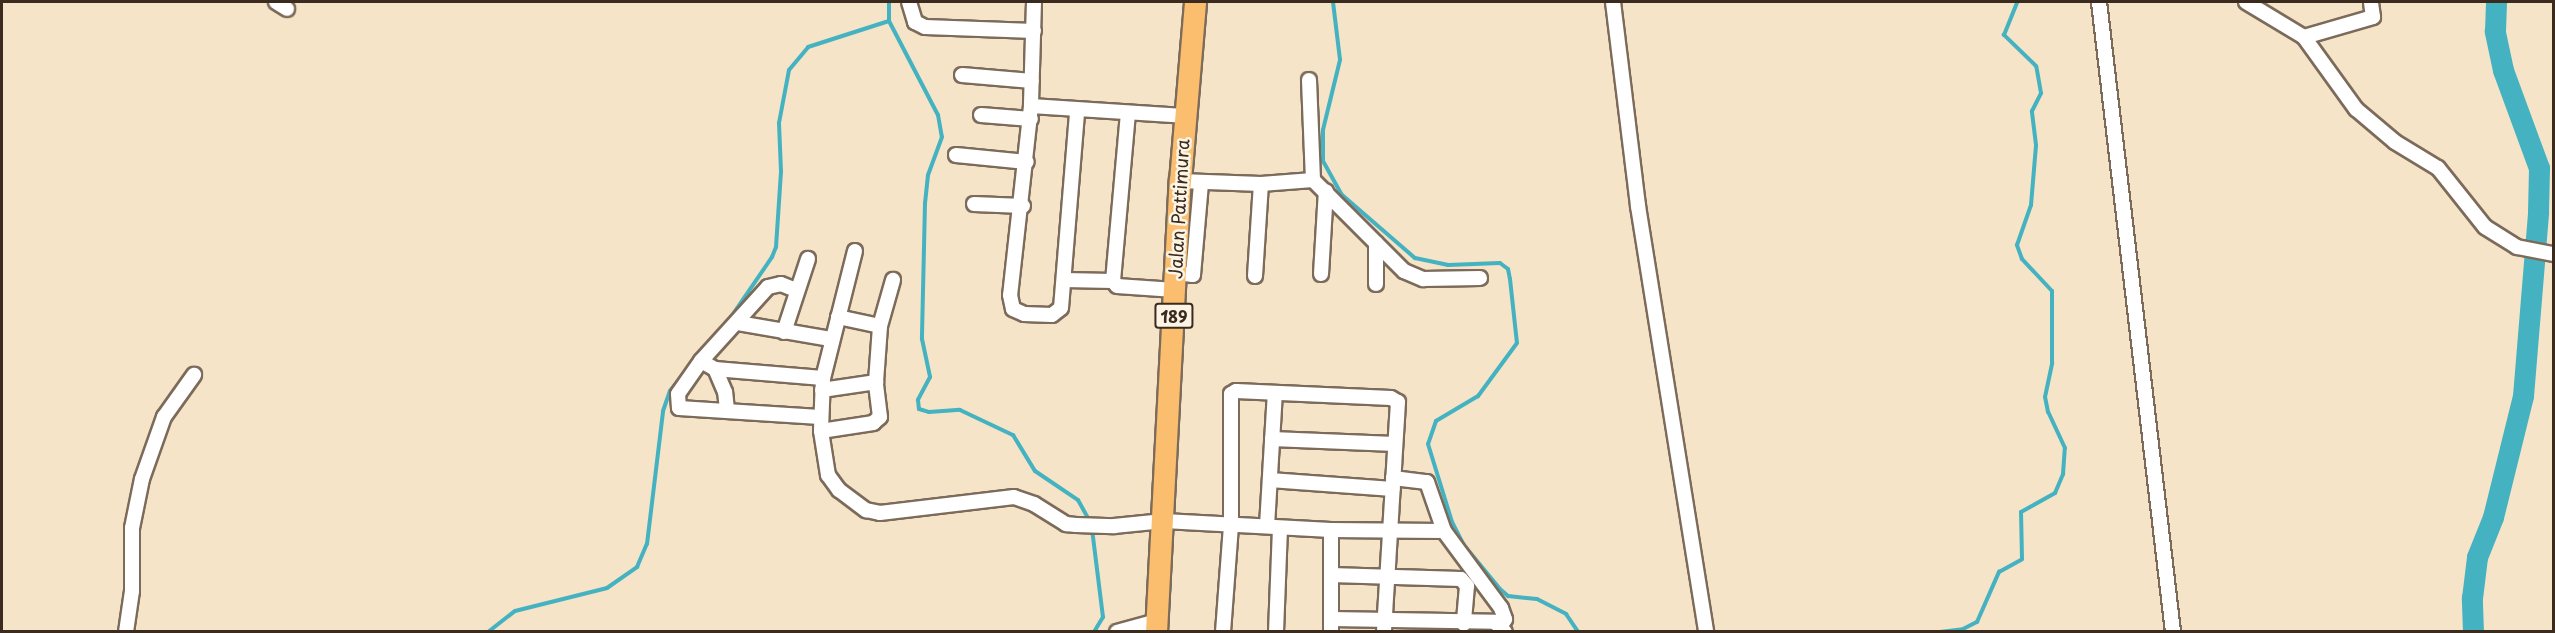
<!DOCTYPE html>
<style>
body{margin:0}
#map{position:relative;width:2555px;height:633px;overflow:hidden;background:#f5e4c8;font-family:"Playpen Sans",sans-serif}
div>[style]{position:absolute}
.stream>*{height:4px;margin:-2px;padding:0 2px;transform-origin:2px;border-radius:2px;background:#44b2c1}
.river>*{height:21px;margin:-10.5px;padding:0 10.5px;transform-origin:10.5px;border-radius:10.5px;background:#44b2c1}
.roads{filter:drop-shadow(2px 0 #7c6b5a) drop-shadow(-2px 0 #7c6b5a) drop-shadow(0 2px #7c6b5a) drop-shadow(0 -2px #7c6b5a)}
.minor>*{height:14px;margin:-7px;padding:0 7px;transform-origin:7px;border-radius:7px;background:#fff}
.primary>*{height:21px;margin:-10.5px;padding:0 10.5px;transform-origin:10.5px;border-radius:10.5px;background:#fbbd6e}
span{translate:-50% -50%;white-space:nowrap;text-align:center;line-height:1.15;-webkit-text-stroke:5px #fcf5e5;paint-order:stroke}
.shield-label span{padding:2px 4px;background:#fcf5e5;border:2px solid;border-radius:4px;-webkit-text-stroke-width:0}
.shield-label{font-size:16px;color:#3b2a1e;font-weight:700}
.street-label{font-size:18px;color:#3b2a1e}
.frame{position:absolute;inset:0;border:3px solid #3b2a1e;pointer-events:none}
</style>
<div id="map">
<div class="stream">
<div style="left:1333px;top:2px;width:58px;rotate:83.1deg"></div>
<div style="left:1340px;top:60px;width:72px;rotate:103.7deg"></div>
<div style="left:1323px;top:130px;width:31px;rotate:90deg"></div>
<div style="left:1323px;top:161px;width:38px;rotate:61deg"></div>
<div style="left:1341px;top:194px;width:98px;rotate:40.9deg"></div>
<div style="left:1415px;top:258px;width:34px;rotate:12deg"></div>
<div style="left:1448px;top:265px;width:52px;rotate:-2.2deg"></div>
<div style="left:1500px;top:263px;width:10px;rotate:37deg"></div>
<div style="left:1508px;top:269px;width:10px;rotate:79deg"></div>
<div style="left:1510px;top:279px;width:64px;rotate:83.8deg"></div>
<div style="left:1517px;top:343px;width:66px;rotate:126.3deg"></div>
<div style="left:1478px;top:396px;width:49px;rotate:149.2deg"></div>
<div style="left:1436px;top:421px;width:24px;rotate:109deg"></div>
<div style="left:1428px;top:444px;width:82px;rotate:72.9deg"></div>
<div style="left:1452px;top:522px;width:25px;rotate:63deg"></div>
<div style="left:1463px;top:544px;width:58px;rotate:50.6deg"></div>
<div style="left:1500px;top:589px;width:11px;rotate:41deg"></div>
<div style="left:1508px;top:596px;width:29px;rotate:6deg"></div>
<div style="left:1537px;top:599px;width:33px;rotate:27deg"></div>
<div style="left:1566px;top:614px;width:22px;rotate:56deg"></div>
<div style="left:889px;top:21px;width:106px;rotate:62.5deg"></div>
<div style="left:938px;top:115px;width:22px;rotate:80deg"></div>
<div style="left:942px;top:137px;width:40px;rotate:110.2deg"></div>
<div style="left:928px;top:175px;width:28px;rotate:96deg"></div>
<div style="left:925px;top:203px;width:136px;rotate:91.3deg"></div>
<div style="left:922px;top:339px;width:39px;rotate:78deg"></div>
<div style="left:930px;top:377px;width:26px;rotate:118deg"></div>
<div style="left:918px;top:400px;width:9px;rotate:84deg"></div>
<div style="left:919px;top:409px;width:10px;rotate:17deg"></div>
<div style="left:929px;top:412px;width:31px;rotate:-4deg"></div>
<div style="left:960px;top:410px;width:59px;rotate:25.3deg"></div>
<div style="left:1013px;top:435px;width:42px;rotate:58.6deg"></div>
<div style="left:1035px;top:471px;width:52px;rotate:34deg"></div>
<div style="left:1078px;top:500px;width:25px;rotate:61deg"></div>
<div style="left:727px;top:323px;width:80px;rotate:-55.7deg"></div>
<div style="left:772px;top:257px;width:11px;rotate:-68deg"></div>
<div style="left:776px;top:247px;width:76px;rotate:-86.2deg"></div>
<div style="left:781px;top:171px;width:48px;rotate:-92.4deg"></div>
<div style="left:779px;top:123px;width:54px;rotate:-79.3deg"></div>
<div style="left:789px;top:70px;width:30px;rotate:-50deg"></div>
<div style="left:808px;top:47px;width:85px;rotate:-17.8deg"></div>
<div style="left:889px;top:21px;width:19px;rotate:-90deg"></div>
<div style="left:1092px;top:529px;width:89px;rotate:82.9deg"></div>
<div style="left:1103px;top:617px;width:17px;rotate:121deg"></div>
<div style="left:488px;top:632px;width:34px;rotate:-38deg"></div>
<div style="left:515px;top:611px;width:95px;rotate:-14deg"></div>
<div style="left:607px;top:588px;width:37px;rotate:-35deg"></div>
<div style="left:637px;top:567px;width:25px;rotate:-67deg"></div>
<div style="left:647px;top:544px;width:134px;rotate:-83.1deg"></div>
<div style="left:663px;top:411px;width:21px;rotate:-71deg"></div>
<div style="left:670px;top:391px;width:31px;rotate:-52deg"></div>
<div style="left:1940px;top:632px;width:23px;rotate:-7deg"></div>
<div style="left:1963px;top:629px;width:16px;rotate:-27deg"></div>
<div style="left:1977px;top:622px;width:55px;rotate:-66.3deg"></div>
<div style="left:1999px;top:572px;width:26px;rotate:-29deg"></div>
<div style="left:2022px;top:559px;width:47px;rotate:-91.2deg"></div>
<div style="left:2021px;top:512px;width:39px;rotate:-29deg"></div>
<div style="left:2055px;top:493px;width:21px;rotate:-67deg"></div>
<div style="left:2063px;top:474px;width:26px;rotate:-86deg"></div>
<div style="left:2065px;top:448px;width:40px;rotate:-115deg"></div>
<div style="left:2048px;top:412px;width:15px;rotate:-101deg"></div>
<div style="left:2045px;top:397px;width:35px;rotate:-78deg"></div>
<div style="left:2052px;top:363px;width:72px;rotate:-90deg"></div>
<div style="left:2052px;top:291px;width:44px;rotate:-133.2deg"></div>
<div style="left:2022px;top:259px;width:15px;rotate:-110deg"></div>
<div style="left:2017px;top:245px;width:42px;rotate:-70.7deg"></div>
<div style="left:2031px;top:205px;width:60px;rotate:-85.2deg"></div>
<div style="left:2036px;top:145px;width:34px;rotate:-97deg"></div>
<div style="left:2032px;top:111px;width:20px;rotate:-63deg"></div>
<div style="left:2041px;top:93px;width:27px;rotate:-100deg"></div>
<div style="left:2036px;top:66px;width:45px;rotate:-135.9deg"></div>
<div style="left:2004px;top:35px;width:35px;rotate:-68deg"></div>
</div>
<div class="river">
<div style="left:2473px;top:632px;width:34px;rotate:-92deg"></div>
<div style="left:2472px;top:598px;width:41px;rotate:-83deg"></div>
<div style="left:2477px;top:557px;width:43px;rotate:-68.2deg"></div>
<div style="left:2493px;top:517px;width:125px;rotate:-76.1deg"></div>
<div style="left:2523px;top:396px;width:185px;rotate:-85.3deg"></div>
<div style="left:2538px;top:212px;width:44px;rotate:-88.7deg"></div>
<div style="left:2539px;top:168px;width:104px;rotate:-110.2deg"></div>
<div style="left:2503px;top:70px;width:40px;rotate:-102deg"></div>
<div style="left:2495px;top:31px;width:29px;rotate:-88deg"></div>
</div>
<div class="roads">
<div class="minor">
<div style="left:276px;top:2px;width:13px;rotate:32deg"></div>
<div style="left:909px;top:2px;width:21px;rotate:73deg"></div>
<div style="left:915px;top:22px;width:11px;rotate:27deg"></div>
<div style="left:925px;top:27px;width:109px;rotate:2.1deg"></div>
<div style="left:1034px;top:2px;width:104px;rotate:91.7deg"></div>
<div style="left:1031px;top:106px;width:153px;rotate:3.7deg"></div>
<div style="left:1613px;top:2px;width:206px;rotate:83deg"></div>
<div style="left:1638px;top:206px;width:431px;rotate:80.9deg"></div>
<div style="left:2099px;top:2px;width:634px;rotate:83.3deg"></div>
<div style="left:2246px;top:2px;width:68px;rotate:31.1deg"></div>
<div style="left:2304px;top:37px;width:89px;rotate:54.2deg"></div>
<div style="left:2356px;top:109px;width:51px;rotate:40.2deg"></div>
<div style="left:2395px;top:142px;width:50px;rotate:31.2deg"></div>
<div style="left:2438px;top:168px;width:75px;rotate:51.5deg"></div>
<div style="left:2485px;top:227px;width:38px;rotate:32deg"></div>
<div style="left:2517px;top:247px;width:38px;rotate:11deg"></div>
<div style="left:2304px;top:37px;width:72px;rotate:-16.2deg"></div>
<div style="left:2373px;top:17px;width:15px;rotate:-98deg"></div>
<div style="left:962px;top:75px;width:70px;rotate:4.9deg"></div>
<div style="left:1309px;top:80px;width:100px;rotate:87.7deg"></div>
<div style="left:1031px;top:106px;width:190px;rotate:96.3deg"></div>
<div style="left:1010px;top:295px;width:14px;rotate:78deg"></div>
<div style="left:1013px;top:309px;width:12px;rotate:24deg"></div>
<div style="left:1024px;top:314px;width:28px;rotate:2deg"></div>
<div style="left:1052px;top:315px;width:11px;rotate:-38deg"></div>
<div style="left:1061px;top:308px;width:197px;rotate:-85.3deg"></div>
<div style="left:981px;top:115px;width:50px;rotate:4.6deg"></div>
<div style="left:956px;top:155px;width:71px;rotate:5.6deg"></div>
<div style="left:1180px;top:181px;width:81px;rotate:2.1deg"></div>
<div style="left:1261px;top:184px;width:52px;rotate:-4.4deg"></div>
<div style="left:1313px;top:180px;width:129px;rotate:45deg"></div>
<div style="left:1404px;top:271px;width:21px;rotate:23deg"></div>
<div style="left:1423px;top:279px;width:57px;rotate:-1deg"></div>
<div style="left:974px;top:204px;width:49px;rotate:2.3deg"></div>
<div style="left:1376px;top:243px;width:41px;rotate:90deg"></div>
<div style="left:855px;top:251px;width:131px;rotate:104.1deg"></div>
<div style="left:823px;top:378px;width:53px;rotate:92.2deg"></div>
<div style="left:821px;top:431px;width:45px;rotate:81deg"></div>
<div style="left:828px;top:475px;width:19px;rotate:54deg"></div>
<div style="left:839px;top:490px;width:34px;rotate:37deg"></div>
<div style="left:866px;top:510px;width:14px;rotate:12deg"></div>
<div style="left:880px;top:513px;width:135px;rotate:-6.8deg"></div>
<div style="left:1014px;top:497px;width:21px;rotate:19deg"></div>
<div style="left:1034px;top:504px;width:38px;rotate:32deg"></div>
<div style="left:1066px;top:524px;width:10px;rotate:6deg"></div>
<div style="left:1076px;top:525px;width:38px;rotate:2deg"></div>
<div style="left:1114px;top:526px;width:50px;rotate:-5.7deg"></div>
<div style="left:1164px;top:521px;width:167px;rotate:3.1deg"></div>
<div style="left:1331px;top:530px;width:113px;rotate:0.5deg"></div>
<div style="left:1176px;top:273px;width:17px;rotate:7deg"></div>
<div style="left:1193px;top:275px;width:92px;rotate:-85deg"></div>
<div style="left:1321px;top:274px;width:83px;rotate:-86.6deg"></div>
<div style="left:1255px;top:276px;width:92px;rotate:-86.3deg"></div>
<div style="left:1064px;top:280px;width:49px;rotate:1.2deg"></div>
<div style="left:1113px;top:281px;width:169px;rotate:-84.9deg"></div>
<div style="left:1113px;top:281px;width:6px;rotate:51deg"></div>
<div style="left:1117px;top:286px;width:58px;rotate:3.9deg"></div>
<div style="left:738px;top:323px;width:94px;rotate:9.8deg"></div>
<div style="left:880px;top:326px;width:48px;rotate:-74.2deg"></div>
<div style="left:784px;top:332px;width:77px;rotate:-71.8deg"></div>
<div style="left:701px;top:361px;width:40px;rotate:124.9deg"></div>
<div style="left:678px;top:394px;width:14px;rotate:86deg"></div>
<div style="left:679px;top:408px;width:141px;rotate:3.7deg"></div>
<div style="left:715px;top:369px;width:108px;rotate:4.8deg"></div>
<div style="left:822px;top:390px;width:55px;rotate:-8.4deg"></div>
<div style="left:727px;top:410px;width:18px;rotate:-96deg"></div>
<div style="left:725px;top:392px;width:25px;rotate:-113deg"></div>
<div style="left:715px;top:369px;width:16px;rotate:-150deg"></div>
<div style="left:701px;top:361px;width:100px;rotate:-47.8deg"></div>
<div style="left:768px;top:287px;width:13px;rotate:-13deg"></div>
<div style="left:781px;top:284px;width:16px;rotate:22deg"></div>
<div style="left:821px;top:431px;width:53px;rotate:-8.7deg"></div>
<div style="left:873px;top:423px;width:9px;rotate:-41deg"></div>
<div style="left:880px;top:417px;width:35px;rotate:-97deg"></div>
<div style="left:876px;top:382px;width:56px;rotate:-85.9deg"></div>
<div style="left:880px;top:326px;width:43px;rotate:-167.9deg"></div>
<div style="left:1272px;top:439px;width:123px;rotate:2.3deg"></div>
<div style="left:1393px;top:478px;width:34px;rotate:7deg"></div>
<div style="left:1427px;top:482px;width:52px;rotate:70.9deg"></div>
<div style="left:1444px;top:531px;width:96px;rotate:53.5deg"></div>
<div style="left:1501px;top:608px;width:12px;rotate:70deg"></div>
<div style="left:1505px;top:619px;width:8px;rotate:120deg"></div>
<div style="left:1270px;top:480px;width:123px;rotate:4.2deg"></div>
<div style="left:1267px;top:526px;width:133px;rotate:-86.6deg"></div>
<div style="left:1331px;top:575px;width:130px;rotate:1.8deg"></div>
<div style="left:1461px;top:579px;width:9px;rotate:49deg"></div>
<div style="left:1467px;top:586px;width:38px;rotate:95deg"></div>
<div style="left:1331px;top:619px;width:164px;rotate:1deg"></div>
<div style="left:1495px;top:622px;width:14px;rotate:45deg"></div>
<div style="left:126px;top:632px;width:41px;rotate:-81.7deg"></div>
<div style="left:132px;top:591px;width:63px;rotate:-90deg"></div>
<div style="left:132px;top:528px;width:50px;rotate:-78.5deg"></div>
<div style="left:142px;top:479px;width:66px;rotate:-70.5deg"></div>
<div style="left:164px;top:417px;width:52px;rotate:-54.5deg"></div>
<div style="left:1117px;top:632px;width:41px;rotate:-15.4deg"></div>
<div style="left:1223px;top:632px;width:106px;rotate:-85.7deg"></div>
<div style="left:1231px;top:526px;width:132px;rotate:-90deg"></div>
<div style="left:1231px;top:394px;width:6px;rotate:-31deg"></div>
<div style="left:1236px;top:391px;width:155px;rotate:2.6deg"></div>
<div style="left:1391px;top:398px;width:8px;rotate:30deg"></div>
<div style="left:1398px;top:402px;width:230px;rotate:93.5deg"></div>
<div style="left:1276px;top:632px;width:104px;rotate:-87.8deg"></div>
<div style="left:1331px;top:632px;width:102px;rotate:-90deg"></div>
</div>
<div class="primary">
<div style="left:1156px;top:632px;width:452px;rotate:-87deg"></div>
<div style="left:1180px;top:181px;width:180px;rotate:-85.2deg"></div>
</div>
</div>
<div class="shield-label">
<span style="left:1174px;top:316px">189</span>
</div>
<div class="street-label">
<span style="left:1179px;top:209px;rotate:-87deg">Jalan Pattimura</span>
</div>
<div class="frame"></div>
</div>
